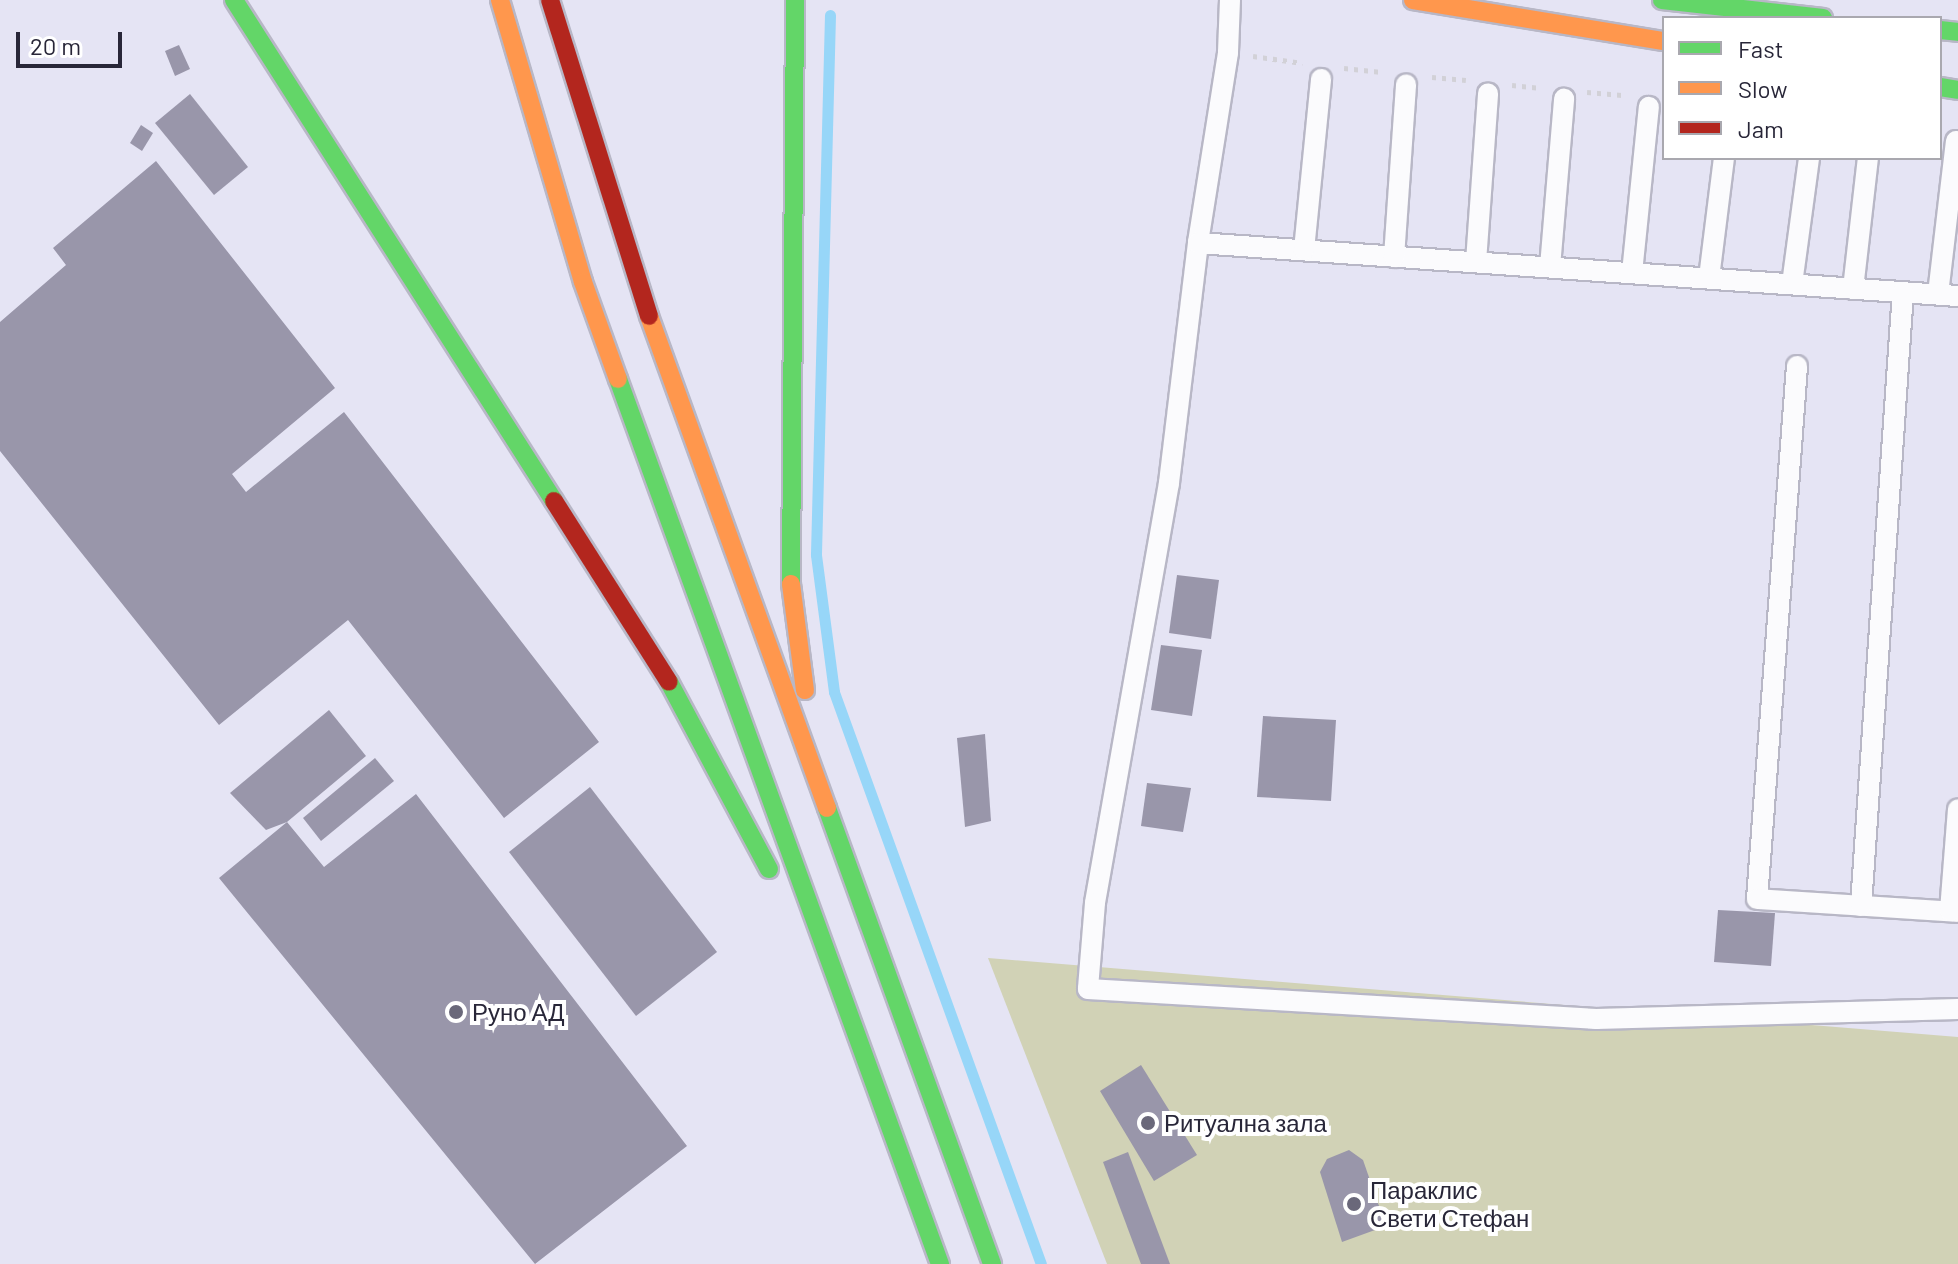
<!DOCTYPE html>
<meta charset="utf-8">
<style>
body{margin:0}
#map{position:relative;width:1958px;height:1264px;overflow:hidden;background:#e5e4f4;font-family:Barlow,sans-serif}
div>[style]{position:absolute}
.green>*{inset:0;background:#d1d2b6}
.stream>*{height:11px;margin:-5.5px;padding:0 5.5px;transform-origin:5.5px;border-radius:5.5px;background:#97d6f8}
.building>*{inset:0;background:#9996aa}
.path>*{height:5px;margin-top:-2.5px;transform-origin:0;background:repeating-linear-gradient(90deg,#d2d1d7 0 4px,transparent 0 10px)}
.roads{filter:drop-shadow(2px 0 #b8b7c6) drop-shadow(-2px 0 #b8b7c6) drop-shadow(0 2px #b8b7c6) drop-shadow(0 -2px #b8b7c6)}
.lane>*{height:20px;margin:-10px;padding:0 10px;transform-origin:10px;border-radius:10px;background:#fbfbfd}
.fast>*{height:18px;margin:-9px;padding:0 9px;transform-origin:9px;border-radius:9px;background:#63d668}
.slow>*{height:18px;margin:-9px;padding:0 9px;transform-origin:9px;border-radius:9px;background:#ff974d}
.jam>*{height:18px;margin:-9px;padding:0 9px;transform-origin:9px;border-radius:9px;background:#b3261e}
.dots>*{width:22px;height:22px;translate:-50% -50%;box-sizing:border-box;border:4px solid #fff;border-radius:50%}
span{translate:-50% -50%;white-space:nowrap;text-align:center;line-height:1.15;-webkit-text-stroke:8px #fff;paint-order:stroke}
.poi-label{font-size:24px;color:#282638}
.left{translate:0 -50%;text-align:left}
.legend{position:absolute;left:1662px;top:16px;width:280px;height:144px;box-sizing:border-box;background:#fff;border:2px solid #a9a8af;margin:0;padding:10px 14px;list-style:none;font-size:24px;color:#282638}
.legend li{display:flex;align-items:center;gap:16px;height:40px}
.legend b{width:40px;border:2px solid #a9a8af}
.scale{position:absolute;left:16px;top:32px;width:106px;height:36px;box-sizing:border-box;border:4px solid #282638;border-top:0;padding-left:10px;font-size:24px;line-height:28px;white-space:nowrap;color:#282638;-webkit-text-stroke:6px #fff;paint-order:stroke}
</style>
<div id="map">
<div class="green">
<div style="clip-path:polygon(988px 958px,1958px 1037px,1958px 1264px,1107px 1264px)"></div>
</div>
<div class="stream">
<div style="left:830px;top:15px;width:540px;rotate:91.49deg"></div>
<div style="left:816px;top:555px;width:138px;rotate:82.5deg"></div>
<div style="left:834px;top:692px;width:608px;rotate:70.11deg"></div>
</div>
<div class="building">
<div style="clip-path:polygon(179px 45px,190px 69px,175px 76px,165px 51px)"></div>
<div style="clip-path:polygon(190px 94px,248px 167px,214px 195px,155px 123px)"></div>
<div style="clip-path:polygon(141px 125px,153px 133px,142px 151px,130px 143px)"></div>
<div style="clip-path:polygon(156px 161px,335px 388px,232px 474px,246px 492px,344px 412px,599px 742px,504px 818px,348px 620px,219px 725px,0 451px,0 322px,66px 265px,53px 248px)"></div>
<div style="clip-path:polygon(1177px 575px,1219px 580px,1211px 639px,1169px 633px)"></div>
<div style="clip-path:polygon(1161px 645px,1202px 650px,1192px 716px,1151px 710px)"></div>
<div style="clip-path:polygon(329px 710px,366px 756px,287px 822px,266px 830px,230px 793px)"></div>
<div style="clip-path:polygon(1263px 716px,1336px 720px,1331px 801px,1257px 797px)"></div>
<div style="clip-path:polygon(985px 734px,991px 821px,965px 827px,957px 738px)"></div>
<div style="clip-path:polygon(375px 758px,394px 781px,321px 841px,303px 818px)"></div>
<div style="clip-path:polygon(1147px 783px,1191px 788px,1183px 832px,1141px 826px)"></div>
<div style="clip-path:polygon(590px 787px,717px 952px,636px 1016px,509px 852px)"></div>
<div style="clip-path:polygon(416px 794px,687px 1146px,535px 1264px,219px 878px,287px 822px,324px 867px)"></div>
<div style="clip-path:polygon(1718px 910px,1775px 913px,1771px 966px,1714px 962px)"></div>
<div style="clip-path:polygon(1141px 1065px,1197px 1155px,1154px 1181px,1100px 1091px)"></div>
<div style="clip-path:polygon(1349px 1150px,1363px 1160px,1386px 1226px,1342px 1242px,1320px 1172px,1327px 1159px)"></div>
<div style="clip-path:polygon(1128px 1152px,1170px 1264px,1141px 1264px,1103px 1162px)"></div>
</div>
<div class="path">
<div style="left:1253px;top:56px;width:50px;rotate:8deg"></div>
<div style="left:1344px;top:68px;width:38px;rotate:6deg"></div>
<div style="left:1432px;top:77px;width:34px;rotate:5deg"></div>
<div style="left:1512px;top:85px;width:29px;rotate:6deg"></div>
<div style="left:1587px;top:92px;width:38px;rotate:5deg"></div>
</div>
<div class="roads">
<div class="lane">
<div style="left:1230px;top:0;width:53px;rotate:92.2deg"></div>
<div style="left:1228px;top:53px;width:192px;rotate:99deg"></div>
<div style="left:1198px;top:243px;width:242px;rotate:96.9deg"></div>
<div style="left:1169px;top:483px;width:426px;rotate:100deg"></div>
<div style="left:1095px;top:903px;width:86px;rotate:94.7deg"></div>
<div style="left:1088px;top:989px;width:509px;rotate:3.38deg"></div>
<div style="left:1596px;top:1019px;width:362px;rotate:-1.6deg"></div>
<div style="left:1198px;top:243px;width:762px;rotate:3.99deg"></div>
<div style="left:1304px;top:250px;width:172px;rotate:-84.3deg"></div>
<div style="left:1394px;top:257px;width:173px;rotate:-86deg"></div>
<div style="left:1476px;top:262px;width:169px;rotate:-85.9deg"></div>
<div style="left:1550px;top:267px;width:169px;rotate:-85.2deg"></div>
<div style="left:1632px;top:273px;width:167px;rotate:-84.2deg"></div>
<div style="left:1709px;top:278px;width:121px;rotate:-82.9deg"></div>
<div style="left:1792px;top:284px;width:127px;rotate:-82.3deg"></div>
<div style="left:1853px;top:289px;width:132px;rotate:-83.5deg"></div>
<div style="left:1938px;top:294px;width:154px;rotate:-83.3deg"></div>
<div style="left:1797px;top:366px;width:534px;rotate:94.29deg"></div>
<div style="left:1757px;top:899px;width:201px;rotate:3.7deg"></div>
<div style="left:1861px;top:906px;width:615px;rotate:-86.09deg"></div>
<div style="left:1950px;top:911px;width:102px;rotate:-85.5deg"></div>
</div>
<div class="fast">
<div style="left:234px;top:0;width:594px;rotate:57.43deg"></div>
<div style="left:1662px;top:0;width:162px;rotate:6.4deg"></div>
<div style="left:1940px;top:30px;width:18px;rotate:6deg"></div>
<div style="left:1940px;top:87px;width:18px;rotate:9deg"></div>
<div style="left:618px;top:379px;width:942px;rotate:70.01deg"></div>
<div style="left:791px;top:584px;width:584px;rotate:-89.61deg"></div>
<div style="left:669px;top:682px;width:212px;rotate:61.9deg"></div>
<div style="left:827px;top:808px;width:485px;rotate:70.1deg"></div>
</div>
<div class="slow">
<div style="left:500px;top:0;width:294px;rotate:73.6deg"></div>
<div style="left:583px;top:282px;width:103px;rotate:70.2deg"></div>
<div style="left:1413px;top:0;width:254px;rotate:9.3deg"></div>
<div style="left:649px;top:316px;width:523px;rotate:70.11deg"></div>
<div style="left:791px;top:584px;width:107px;rotate:82.5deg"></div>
</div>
<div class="jam">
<div style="left:550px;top:0;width:331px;rotate:72.6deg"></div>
<div style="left:554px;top:501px;width:214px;rotate:57.6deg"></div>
</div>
</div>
<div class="dots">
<div style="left:456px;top:1012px;background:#6a687a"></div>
<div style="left:1148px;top:1123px;background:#6a687a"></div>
<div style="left:1354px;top:1204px;background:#6a687a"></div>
</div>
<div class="poi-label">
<span class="left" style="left:472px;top:1012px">Руно АД</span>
<span class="left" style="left:1164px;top:1123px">Ритуална зала</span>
<span class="left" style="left:1370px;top:1204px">Параклис<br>Свети Стефан</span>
</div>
<ul class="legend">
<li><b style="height:10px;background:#63d668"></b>Fast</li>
<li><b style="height:10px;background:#ff974d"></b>Slow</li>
<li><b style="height:10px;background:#b3261e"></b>Jam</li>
</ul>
<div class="scale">20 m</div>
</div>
